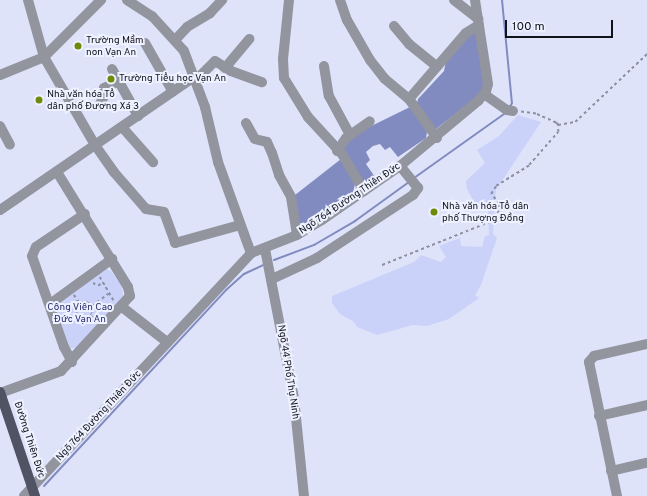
<!DOCTYPE html>
<meta charset="utf-8">
<style>
body{margin:0}
#map{position:relative;width:647px;height:496px;overflow:hidden;background:#dee3fa;font-family:Overpass,sans-serif}
div>[style]{position:absolute}
.green>*{inset:0;background:#cad2fa}
.water>*{inset:0;background:#818bc0}
.stream>*{height:2px;margin:-1px;padding:0 1px;transform-origin:1px;border-radius:1px;background:#818bc0}
.path>*{height:1.5px;margin-top:-0.75px;transform-origin:0;background:repeating-linear-gradient(90deg,#8c90a1 0 3px,transparent 0 6px)}
.path>.ring{margin:-0.75px;padding:0;box-sizing:content-box;background:none;border:1.5px solid #8c90a1;border-radius:50%}
.minor>*{height:10px;margin:-5px;padding:0 5px;transform-origin:5px;border-radius:5px;background:#92949e}
.major>*{height:10px;margin:-5px;padding:0 5px;transform-origin:5px;border-radius:5px;background:#505364}
.dots>*{width:11px;height:11px;translate:-50% -50%;box-sizing:border-box;border:2px solid #eef1ff;border-radius:50%}
span{translate:-50% -50%;white-space:nowrap;text-align:center;line-height:1.15;-webkit-text-stroke:4px #eef1ff;paint-order:stroke}
.poi-label{font-size:10px;color:#11131b}
.left{translate:0 -50%;text-align:left}
.street-label{font-size:10px;color:#11131b}
.park-label{font-size:10px;color:#282d6d}
.scale{position:absolute;left:505px;top:20px;width:108px;height:18px;box-sizing:border-box;border:2px solid #11131b;border-top:0;padding-left:5px;font-size:12px;line-height:14px;white-space:nowrap;color:#11131b;-webkit-text-stroke:3px #eef1ff;paint-order:stroke}
</style>
<div id="map">
<div class="green">
<div style="clip-path:polygon(518px 115px,541px 122px,496px 190px,493px 234px,497px 238px,481px 285px,475px 295px,479px 298px,449px 319px,427px 326px,413px 325px,377px 335px,357px 327px,354px 322px,340px 314px,332px 303px,332px 296px,414px 262px,421px 255px,441px 262px,446px 257px,439px 246px,460px 238px,461px 246px,482px 247px,485px 236px,489px 235px,488px 208px,486px 205px,474px 202px,467px 189px,466px 181px,485px 163px,477px 150px,499px 136px)"></div>
<div style="clip-path:polygon(106px 269px,111px 271px,122px 286px,123px 296px,76px 348px,70px 348px,55px 306px)"></div>
</div>
<div class="water">
<div style="clip-path:polygon(472px 33px,477px 33px,485px 83px,479px 95px,436px 129px,417px 103px,418px 99px,444px 71px,446px 61px)"></div>
<div style="clip-path:polygon(410px 107px,427px 132px,426px 138px,398px 157px,390px 147px,385px 150px,380px 144px,373px 146px,366px 152px,370px 160px,366px 164px,375px 177px,365px 184px,342px 147px,353px 135px)"></div>
<div style="clip-path:polygon(341px 159px,355px 184px,353px 193px,306px 223px,300px 223px,297px 220px,295px 195px)"></div>
</div>
<div class="stream">
<div style="left:502px;top:0;width:103px;rotate:84.5deg"></div>
<div style="left:512px;top:103px;width:4px;rotate:117deg"></div>
<div style="left:414px;top:178px;width:110px;rotate:-35.4deg"></div>
<div style="left:274px;top:260px;width:43px;rotate:-20.6deg"></div>
<div style="left:314px;top:245px;width:48px;rotate:-30.3deg"></div>
<div style="left:355px;top:221px;width:67px;rotate:-35.8deg"></div>
<div style="left:44px;top:486px;width:267px;rotate:-47.1deg"></div>
<div style="left:226px;top:290px;width:24px;rotate:-42deg"></div>
<div style="left:244px;top:274px;width:21px;rotate:-25deg"></div>
</div>
<div class="path">
<div style="left:558px;top:125px;width:17px;rotate:-10deg"></div>
<div style="left:575px;top:122px;width:99px;rotate:-43.4deg"></div>
<div style="left:382px;top:265px;width:124px;rotate:-21.8deg"></div>
<div style="left:497px;top:219px;width:15px;rotate:-82deg"></div>
<div style="left:499px;top:204px;width:13px;rotate:-129deg"></div>
<div style="left:491px;top:194px;width:9px;rotate:-58deg"></div>
<div style="left:496px;top:186px;width:39px;rotate:-32deg"></div>
<div style="left:529px;top:165px;width:44px;rotate:-48.7deg"></div>
<div style="left:558px;top:132px;width:7px;rotate:-90deg"></div>
<div style="left:558px;top:125px;width:3px;rotate:-135deg"></div>
<div style="left:556px;top:123px;width:22px;rotate:-156deg"></div>
<div style="left:536px;top:114px;width:15px;rotate:-172deg"></div>
<div style="left:100px;top:277px;width:28px;rotate:60deg"></div>
<div style="left:93px;top:283px;width:6px;rotate:31deg"></div>
<div style="left:98px;top:286px;width:6px;rotate:-45deg"></div>
<div style="left:74px;top:295px;width:11px;rotate:56deg"></div>
<div class="ring" style="left:77px;top:302px;width:14.5px;height:14.5px"></div>
<div style="left:92px;top:306px;width:21px;rotate:-37deg"></div>
<div style="left:91px;top:316px;width:7px;rotate:45deg"></div>
<div style="left:64px;top:323px;width:16px;rotate:-30deg"></div>
</div>
<div class="minor">
<div style="left:28px;top:0;width:59px;rotate:74.3deg"></div>
<div style="left:44px;top:57px;width:102px;rotate:59.9deg"></div>
<div style="left:95px;top:145px;width:32px;rotate:55deg"></div>
<div style="left:113px;top:171px;width:50px;rotate:49deg"></div>
<div style="left:146px;top:209px;width:18px;rotate:9deg"></div>
<div style="left:164px;top:212px;width:33px;rotate:70deg"></div>
<div style="left:175px;top:243px;width:67px;rotate:-15.5deg"></div>
<div style="left:127px;top:0;width:30px;rotate:33deg"></div>
<div style="left:152px;top:16px;width:47px;rotate:47.6deg"></div>
<div style="left:184px;top:51px;width:60px;rotate:69.4deg"></div>
<div style="left:205px;top:107px;width:57px;rotate:76.7deg"></div>
<div style="left:218px;top:162px;width:97px;rotate:70.1deg"></div>
<div style="left:289px;top:0;width:59px;rotate:95.8deg"></div>
<div style="left:283px;top:59px;width:19px;rotate:87deg"></div>
<div style="left:284px;top:78px;width:46px;rotate:58.4deg"></div>
<div style="left:308px;top:117px;width:50px;rotate:47.4deg"></div>
<div style="left:342px;top:154px;width:43px;rotate:59.3deg"></div>
<div style="left:340px;top:0;width:21px;rotate:71deg"></div>
<div style="left:347px;top:20px;width:46px;rotate:60.1deg"></div>
<div style="left:370px;top:60px;width:24px;rotate:52deg"></div>
<div style="left:385px;top:79px;width:31px;rotate:40deg"></div>
<div style="left:409px;top:99px;width:48px;rotate:54.3deg"></div>
<div style="left:454px;top:0;width:31px;rotate:38deg"></div>
<div style="left:394px;top:26px;width:23px;rotate:50deg"></div>
<div style="left:409px;top:44px;width:36px;rotate:39deg"></div>
<div style="left:176px;top:39px;width:16px;rotate:-47deg"></div>
<div style="left:187px;top:27px;width:27px;rotate:-31deg"></div>
<div style="left:210px;top:13px;width:18px;rotate:-47deg"></div>
<div style="left:145px;top:43px;width:56px;rotate:60.3deg"></div>
<div style="left:324px;top:66px;width:30px;rotate:81deg"></div>
<div style="left:329px;top:96px;width:44px;rotate:61.7deg"></div>
<div style="left:225px;top:68px;width:38px;rotate:-50deg"></div>
<div style="left:112px;top:69px;width:54px;rotate:61deg"></div>
<div style="left:0;top:75px;width:48px;rotate:-22.2deg"></div>
<div style="left:44px;top:57px;width:81px;rotate:-45deg"></div>
<div style="left:195px;top:81px;width:28px;rotate:-45deg"></div>
<div style="left:215px;top:61px;width:19px;rotate:32deg"></div>
<div style="left:231px;top:71px;width:33px;rotate:20deg"></div>
<div style="left:484px;top:94px;width:28px;rotate:35deg"></div>
<div style="left:507px;top:110px;width:6px;rotate:9deg"></div>
<div style="left:409px;top:99px;width:87px;rotate:-49.2deg"></div>
<div style="left:466px;top:33px;width:15px;rotate:-32deg"></div>
<div style="left:99px;top:106px;width:11px;rotate:-63deg"></div>
<div style="left:104px;top:96px;width:8px;rotate:-90deg"></div>
<div style="left:104px;top:88px;width:17px;rotate:-25deg"></div>
<div style="left:246px;top:123px;width:18px;rotate:61deg"></div>
<div style="left:255px;top:139px;width:12px;rotate:14deg"></div>
<div style="left:267px;top:142px;width:12px;rotate:66deg"></div>
<div style="left:272px;top:153px;width:23px;rotate:72deg"></div>
<div style="left:279px;top:175px;width:25px;rotate:61deg"></div>
<div style="left:291px;top:197px;width:38px;rotate:81deg"></div>
<div style="left:0;top:126px;width:21px;rotate:62deg"></div>
<div style="left:122px;top:127px;width:47px;rotate:48.5deg"></div>
<div style="left:337px;top:151px;width:16px;rotate:-55deg"></div>
<div style="left:346px;top:138px;width:29px;rotate:-35deg"></div>
<div style="left:0;top:210px;width:235px;rotate:-34.4deg"></div>
<div style="left:265px;top:249px;width:152px;rotate:79deg"></div>
<div style="left:294px;top:398px;width:99px;rotate:84.2deg"></div>
<div style="left:272px;top:279px;width:50px;rotate:-25deg"></div>
<div style="left:317px;top:258px;width:115px;rotate:-33.3deg"></div>
<div style="left:413px;top:195px;width:9px;rotate:-54deg"></div>
<div style="left:418px;top:188px;width:28px;rotate:-129deg"></div>
<div style="left:50px;top:304px;width:77px;rotate:-36deg"></div>
<div style="left:122px;top:307px;width:57px;rotate:37.9deg"></div>
<div style="left:72px;top:362px;width:17px;rotate:-118deg"></div>
<div style="left:64px;top:347px;width:96px;rotate:-109.4deg"></div>
<div style="left:32px;top:256px;width:10px;rotate:-66deg"></div>
<div style="left:36px;top:247px;width:59px;rotate:-34deg"></div>
<div style="left:0;top:393px;width:65px;rotate:-19.8deg"></div>
<div style="left:61px;top:371px;width:102px;rotate:-47.4deg"></div>
<div style="left:130px;top:296px;width:9px;rotate:-103deg"></div>
<div style="left:128px;top:287px;width:135px;rotate:-121.7deg"></div>
<div style="left:599px;top:416px;width:49px;rotate:-12.9deg"></div>
<div style="left:611px;top:471px;width:37px;rotate:-13deg"></div>
<div style="left:24px;top:496px;width:333px;rotate:-46.9deg"></div>
<div style="left:251px;top:253px;width:49px;rotate:-21.4deg"></div>
<div style="left:297px;top:235px;width:29px;rotate:-31deg"></div>
<div style="left:322px;top:220px;width:95px;rotate:-34.7deg"></div>
<div style="left:400px;top:166px;width:102px;rotate:-39.8deg"></div>
<div style="left:478px;top:101px;width:13px;rotate:-51deg"></div>
<div style="left:486px;top:91px;width:7px;rotate:-74deg"></div>
<div style="left:488px;top:84px;width:85px;rotate:-98.8deg"></div>
<div style="left:617px;top:496px;width:137px;rotate:-101.8deg"></div>
<div style="left:589px;top:362px;width:8px;rotate:-50deg"></div>
<div style="left:594px;top:356px;width:54px;rotate:-12.8deg"></div>
</div>
<div class="major">
<div style="left:0;top:392px;width:110px;rotate:71.4deg"></div>
</div>
<div class="dots">
<div style="left:78px;top:46px;background:#6d8b09"></div>
<div style="left:111px;top:79px;background:#6d8b09"></div>
<div style="left:39px;top:100px;background:#6d8b09"></div>
<div style="left:434px;top:212px;background:#6d8b09"></div>
</div>
<div class="poi-label">
<span class="left" style="left:86px;top:46px">Trường Mầm<br>non Vạn An</span>
<span class="left" style="left:119px;top:79px">Trường Tiểu học Vạn An</span>
<span class="left" style="left:47px;top:100px">Nhà văn hóa Tổ<br>dân phố Đương Xá 3</span>
<span class="left" style="left:442px;top:212px">Nhà văn hóa Tổ dân<br>phố Thượng Đồng</span>
</div>
<div class="street-label">
<span style="left:350px;top:199px;rotate:-34deg">Ngõ 764 Đường Thiên Đức</span>
<span style="left:288px;top:372px;rotate:81deg">Ngõ 44 Phố Thụ Ninh</span>
<span style="left:99px;top:416px;rotate:-47deg">Ngõ 764 Đường Thiên Đức</span>
<span style="left:29px;top:440px;rotate:72deg">Đường Thiên Đức</span>
</div>
<div class="park-label">
<span style="left:80px;top:313px">Công Viên Cao<br>Đức Vạn An</span>
</div>
<div class="scale">100 m</div>
</div>
